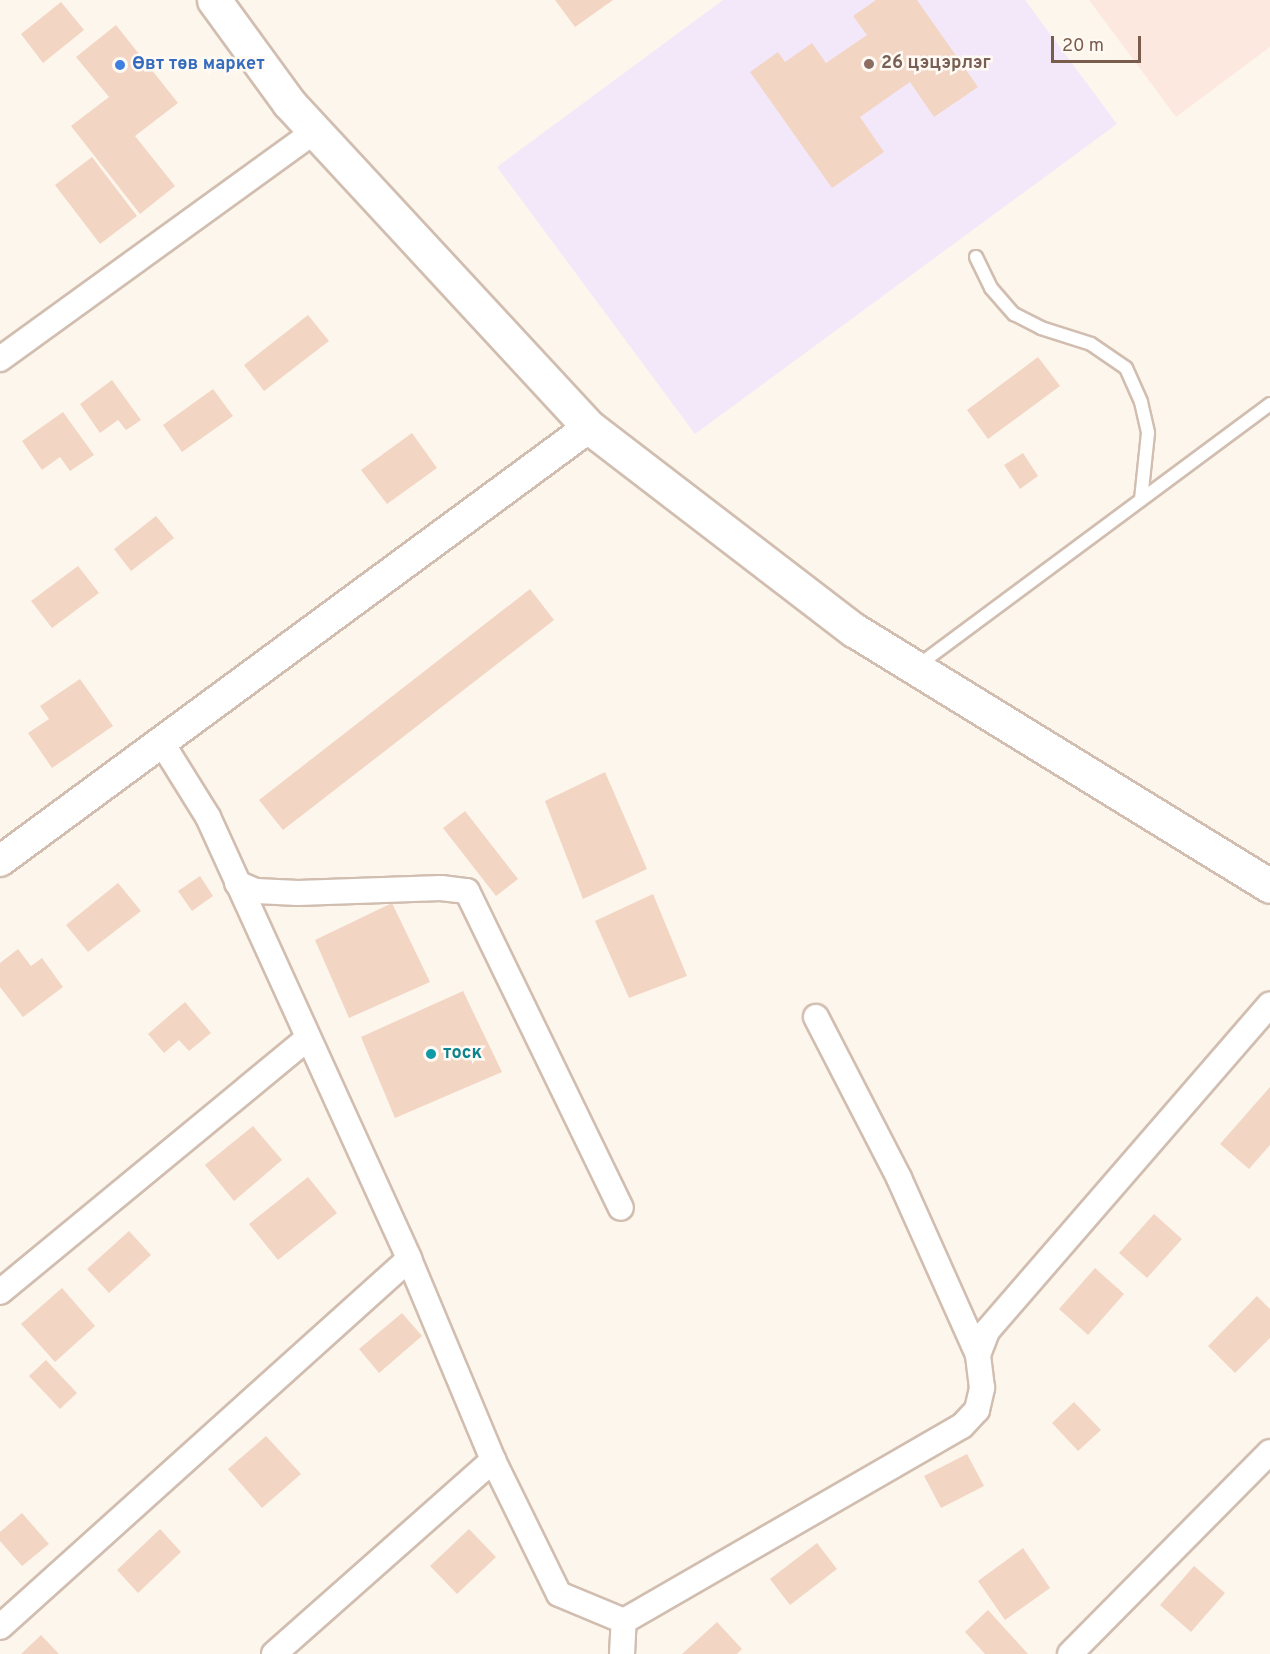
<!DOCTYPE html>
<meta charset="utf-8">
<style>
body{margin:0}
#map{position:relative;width:1270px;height:1654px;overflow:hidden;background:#fdf6ec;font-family:Overpass,sans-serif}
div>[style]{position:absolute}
.commercial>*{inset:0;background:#fde8e0}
.education>*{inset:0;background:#f3e8fa}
.building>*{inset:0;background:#f3d5c3}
.roads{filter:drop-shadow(2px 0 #d1beb0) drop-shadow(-2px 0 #d1beb0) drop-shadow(0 2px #d1beb0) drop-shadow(0 -2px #d1beb0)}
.service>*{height:12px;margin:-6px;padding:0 6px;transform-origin:6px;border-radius:6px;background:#fff}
.minor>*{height:24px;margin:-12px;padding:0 12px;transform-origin:12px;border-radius:12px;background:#fff}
.tertiary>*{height:30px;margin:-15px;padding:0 15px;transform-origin:15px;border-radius:15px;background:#fff}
.secondary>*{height:33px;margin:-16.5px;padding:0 16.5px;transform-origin:16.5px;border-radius:16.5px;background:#fff}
.dots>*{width:16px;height:16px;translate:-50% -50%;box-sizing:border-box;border:3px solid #fffaf3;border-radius:50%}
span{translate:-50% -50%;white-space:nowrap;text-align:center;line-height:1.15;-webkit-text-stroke:5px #fffaf3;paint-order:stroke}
.education-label{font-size:18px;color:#785e54;font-weight:700}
.left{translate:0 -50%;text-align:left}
.shop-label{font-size:18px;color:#366cbe;font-weight:700}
.culture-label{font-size:18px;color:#0d838f;font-weight:700}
.scale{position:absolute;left:1051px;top:36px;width:90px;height:27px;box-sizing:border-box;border:3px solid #7a5c4d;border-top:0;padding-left:8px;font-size:18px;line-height:21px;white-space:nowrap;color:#7a5c4d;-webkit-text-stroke:4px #fffaf3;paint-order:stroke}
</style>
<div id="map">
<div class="commercial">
<div style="clip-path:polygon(1089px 0,1270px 0,1270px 47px,1176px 117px)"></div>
</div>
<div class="education">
<div style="clip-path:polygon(723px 0,1025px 0,1117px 124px,695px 434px,497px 167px)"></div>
</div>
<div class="building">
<div style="clip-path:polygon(555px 0,613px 0,575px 27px)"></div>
<div style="clip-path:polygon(876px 0,917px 0,978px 87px,934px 117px,910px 82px,860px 117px,884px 152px,832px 188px,750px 72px,778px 52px,785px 62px,812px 43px,826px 63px,867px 35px,853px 16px)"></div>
<div style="clip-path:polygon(61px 2px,84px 30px,43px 63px,21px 34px)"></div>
<div style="clip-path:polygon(116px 25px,178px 103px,135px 136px,175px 186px,140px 214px,71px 126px,109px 97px,76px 57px)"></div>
<div style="clip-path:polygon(92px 157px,137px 216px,100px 244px,55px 185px)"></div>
<div style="clip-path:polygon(308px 315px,329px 341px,264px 391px,244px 365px)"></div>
<div style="clip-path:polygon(1038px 357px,1060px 386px,988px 439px,967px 410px)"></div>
<div style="clip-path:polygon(112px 380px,141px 420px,126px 430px,118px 420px,100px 433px,80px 404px)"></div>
<div style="clip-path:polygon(213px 389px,233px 416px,182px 452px,163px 425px)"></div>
<div style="clip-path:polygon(63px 412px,94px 455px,70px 471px,60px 457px,42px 470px,22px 441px)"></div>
<div style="clip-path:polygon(412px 433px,437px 468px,387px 504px,361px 470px)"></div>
<div style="clip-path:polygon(1023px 453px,1038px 476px,1020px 489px,1004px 465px)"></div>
<div style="clip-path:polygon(156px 516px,174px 538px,131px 571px,114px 549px)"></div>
<div style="clip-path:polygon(78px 566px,99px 593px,52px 628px,31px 601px)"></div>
<div style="clip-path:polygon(530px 589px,554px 620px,283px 830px,259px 800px)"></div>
<div style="clip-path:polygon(80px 679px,113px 726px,52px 768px,28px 733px,49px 719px,40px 706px)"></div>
<div style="clip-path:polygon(605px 772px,647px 869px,583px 899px,545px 801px)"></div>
<div style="clip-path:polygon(465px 811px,518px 879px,496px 896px,443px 828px)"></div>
<div style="clip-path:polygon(200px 876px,213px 896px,192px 911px,178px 891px)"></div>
<div style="clip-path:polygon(118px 883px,141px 911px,88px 952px,66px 925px)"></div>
<div style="clip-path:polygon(653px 894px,687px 976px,629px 998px,595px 921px)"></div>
<div style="clip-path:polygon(392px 903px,430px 982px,349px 1018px,315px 940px)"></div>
<div style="clip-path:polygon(18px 949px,31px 966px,42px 958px,63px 987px,23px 1017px,0 987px,0 963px)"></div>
<div style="clip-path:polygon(463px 991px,502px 1072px,395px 1118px,361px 1037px)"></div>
<div style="clip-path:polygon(185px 1002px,211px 1033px,189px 1051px,179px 1040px,164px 1053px,148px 1034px)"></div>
<div style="clip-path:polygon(1270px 1087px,1270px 1145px,1249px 1169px,1220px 1144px)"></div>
<div style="clip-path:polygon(253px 1126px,282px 1160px,234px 1201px,205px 1165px)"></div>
<div style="clip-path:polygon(308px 1177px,337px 1213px,278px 1260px,249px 1224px)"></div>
<div style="clip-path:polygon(1154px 1214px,1182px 1239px,1147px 1278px,1119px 1253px)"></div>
<div style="clip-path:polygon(129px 1231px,151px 1255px,109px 1293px,87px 1269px)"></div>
<div style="clip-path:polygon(1095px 1268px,1124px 1294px,1088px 1335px,1059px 1309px)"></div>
<div style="clip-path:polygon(62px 1288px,95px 1326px,55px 1362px,21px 1324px)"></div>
<div style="clip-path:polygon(1257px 1296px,1270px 1309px,1270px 1338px,1235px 1373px,1208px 1346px)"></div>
<div style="clip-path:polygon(402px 1313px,422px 1336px,379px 1373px,359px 1349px)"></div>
<div style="clip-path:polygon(46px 1360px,77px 1393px,60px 1409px,29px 1376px)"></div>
<div style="clip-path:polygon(1074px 1402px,1101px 1430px,1078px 1451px,1052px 1423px)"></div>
<div style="clip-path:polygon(266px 1436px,301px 1474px,262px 1508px,228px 1469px)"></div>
<div style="clip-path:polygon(967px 1454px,984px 1486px,941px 1508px,924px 1476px)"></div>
<div style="clip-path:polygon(22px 1513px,49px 1544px,22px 1566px,0 1541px,0 1532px)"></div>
<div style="clip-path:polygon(160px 1529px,181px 1552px,138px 1593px,117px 1570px)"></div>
<div style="clip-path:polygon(469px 1529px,496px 1557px,457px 1594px,430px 1566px)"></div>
<div style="clip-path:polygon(817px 1543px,837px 1569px,790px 1605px,770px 1579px)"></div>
<div style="clip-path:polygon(1023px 1548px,1050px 1588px,1005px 1620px,978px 1581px)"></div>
<div style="clip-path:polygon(1194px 1566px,1225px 1593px,1191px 1632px,1160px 1605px)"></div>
<div style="clip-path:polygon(988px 1610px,1028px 1654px,985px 1654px,965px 1632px)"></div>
<div style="clip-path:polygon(717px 1622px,742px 1649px,737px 1654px,682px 1654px)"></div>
<div style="clip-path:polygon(41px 1635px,59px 1654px,21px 1654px)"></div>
</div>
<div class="roads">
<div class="service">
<div style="left:976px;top:257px;width:34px;rotate:64deg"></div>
<div style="left:991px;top:288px;width:35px;rotate:49deg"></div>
<div style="left:1014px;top:314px;width:30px;rotate:27deg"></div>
<div style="left:1041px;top:328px;width:52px;rotate:17.7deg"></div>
<div style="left:1091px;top:344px;width:42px;rotate:34.4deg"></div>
<div style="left:1126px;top:368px;width:37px;rotate:66deg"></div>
<div style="left:1141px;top:402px;width:32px;rotate:77deg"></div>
<div style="left:1148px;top:433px;width:67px;rotate:96deg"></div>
<div style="left:916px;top:667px;width:441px;rotate:-36.6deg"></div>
</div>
<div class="minor">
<div style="left:0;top:359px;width:389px;rotate:-35.9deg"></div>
<div style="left:162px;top:743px;width:87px;rotate:58.1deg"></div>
<div style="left:208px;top:817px;width:486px;rotate:65.5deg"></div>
<div style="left:409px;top:1259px;width:218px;rotate:67.3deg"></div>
<div style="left:493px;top:1460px;width:149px;rotate:63.8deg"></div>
<div style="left:559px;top:1594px;width:70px;rotate:22.6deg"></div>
<div style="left:237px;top:883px;width:21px;rotate:23deg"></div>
<div style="left:256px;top:891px;width:42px;rotate:2.7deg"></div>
<div style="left:298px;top:893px;width:143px;rotate:-2deg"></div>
<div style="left:441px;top:888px;width:26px;rotate:7deg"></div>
<div style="left:467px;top:891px;width:352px;rotate:64.1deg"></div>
<div style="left:816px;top:1017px;width:181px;rotate:62.7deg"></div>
<div style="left:899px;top:1178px;width:194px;rotate:65.9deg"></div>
<div style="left:0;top:1292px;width:398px;rotate:-39.5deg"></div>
<div style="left:624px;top:1621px;width:390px;rotate:-30deg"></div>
<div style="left:962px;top:1426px;width:22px;rotate:-47deg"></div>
<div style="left:977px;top:1410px;width:23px;rotate:-77deg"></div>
<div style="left:982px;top:1388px;width:33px;rotate:-97deg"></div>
<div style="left:978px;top:1355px;width:26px;rotate:-69deg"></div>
<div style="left:987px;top:1331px;width:432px;rotate:-49.1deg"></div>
<div style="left:0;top:1627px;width:550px;rotate:-41.98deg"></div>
<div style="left:274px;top:1654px;width:293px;rotate:-41.5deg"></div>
<div style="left:622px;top:1654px;width:33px;rotate:-87deg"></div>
<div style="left:1070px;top:1654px;width:284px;rotate:-45.3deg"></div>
</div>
<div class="tertiary">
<div style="left:0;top:861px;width:732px;rotate:-36.38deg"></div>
</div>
<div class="secondary">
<div style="left:214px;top:0;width:127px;rotate:53.9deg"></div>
<div style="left:289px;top:103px;width:442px;rotate:47.2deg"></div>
<div style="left:589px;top:427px;width:334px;rotate:37.5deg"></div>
<div style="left:854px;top:630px;width:488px;rotate:31.6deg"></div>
</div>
</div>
<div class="dots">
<div style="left:869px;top:64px;background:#8d6e63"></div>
<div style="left:120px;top:65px;background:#3f7fe0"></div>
<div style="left:431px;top:1054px;background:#0f9aa8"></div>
</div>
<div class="education-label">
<span class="left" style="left:881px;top:64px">26 цэцэрлэг</span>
</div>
<div class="shop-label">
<span class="left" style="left:132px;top:65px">Өвт төв маркет</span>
</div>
<div class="culture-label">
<span class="left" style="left:443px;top:1054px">тоск</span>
</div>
<div class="scale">20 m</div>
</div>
